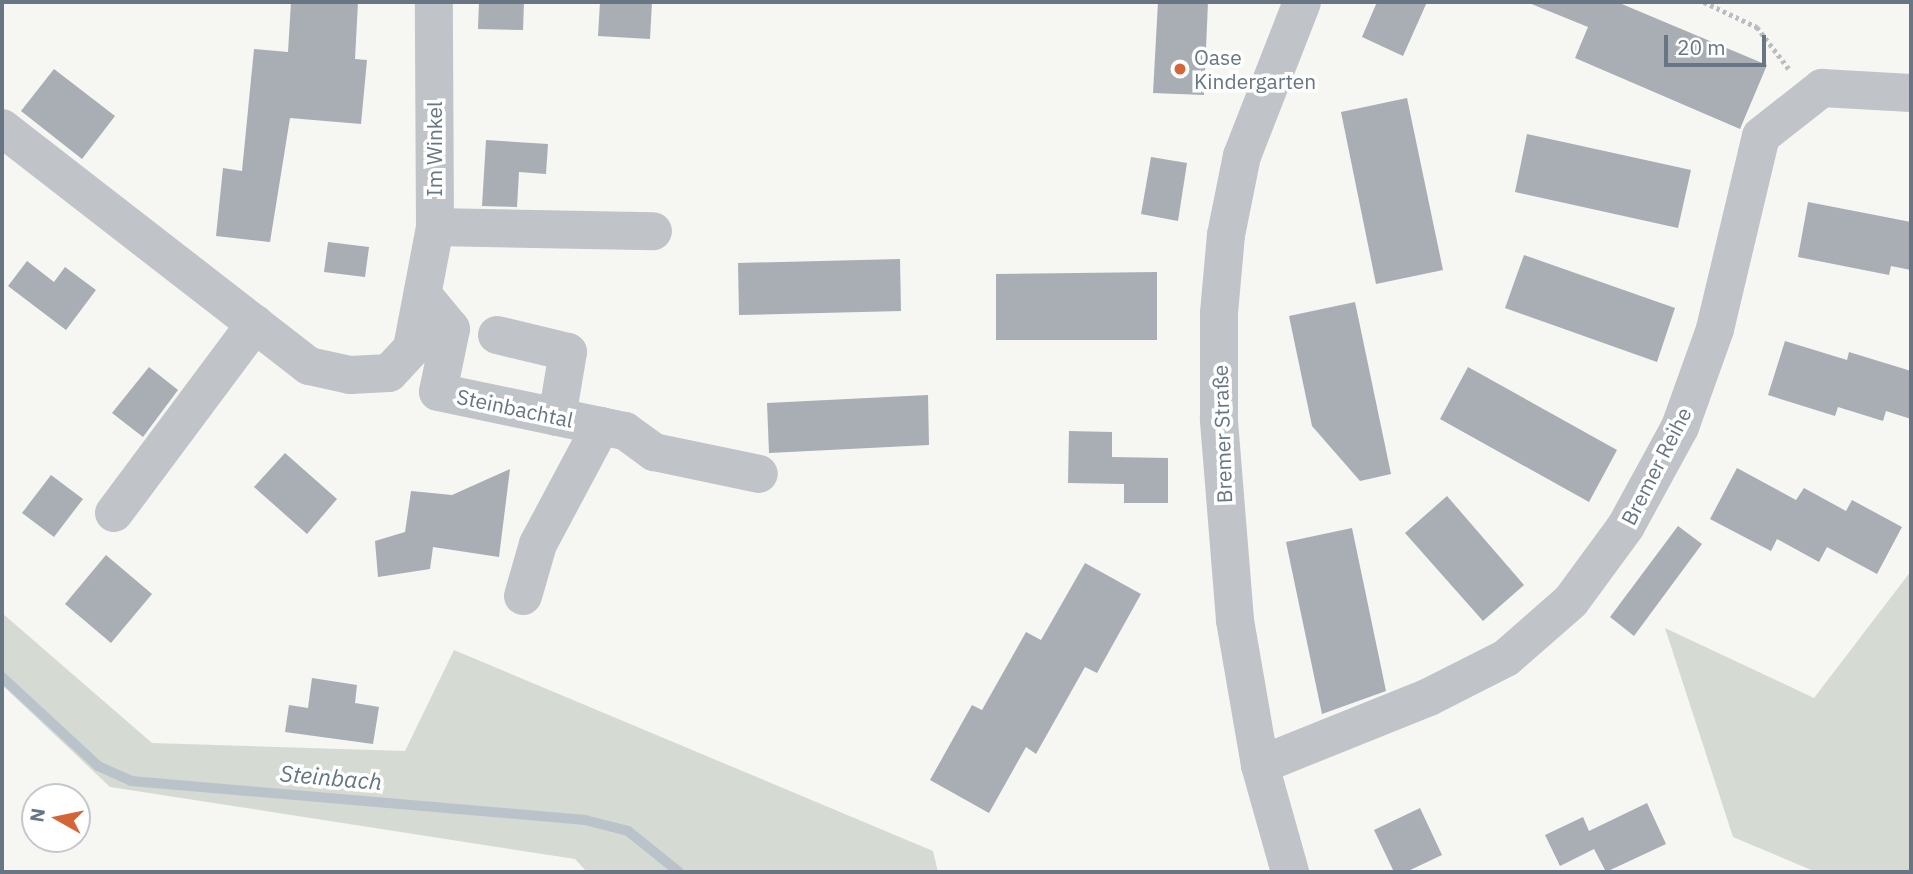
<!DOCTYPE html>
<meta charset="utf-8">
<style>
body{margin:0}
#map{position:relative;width:1913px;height:874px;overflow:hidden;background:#f6f6f3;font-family:"IBM Plex Sans",sans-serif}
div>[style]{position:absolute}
.green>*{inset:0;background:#d5dbd3}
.stream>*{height:10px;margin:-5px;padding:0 5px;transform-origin:5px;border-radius:5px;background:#bac3c9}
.building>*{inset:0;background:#a8aeb4}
.path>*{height:4.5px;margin-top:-2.25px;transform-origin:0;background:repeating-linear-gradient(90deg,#babcbf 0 3.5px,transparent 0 7px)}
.minor>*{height:38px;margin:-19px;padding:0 19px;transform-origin:19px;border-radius:19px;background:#c0c3c7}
.dots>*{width:19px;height:19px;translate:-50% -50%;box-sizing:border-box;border:4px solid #fff;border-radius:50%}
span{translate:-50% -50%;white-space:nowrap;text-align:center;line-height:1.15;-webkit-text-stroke:7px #fff;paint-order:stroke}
.poi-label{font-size:21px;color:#687582}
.left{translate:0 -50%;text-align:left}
.street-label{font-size:21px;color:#687582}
.water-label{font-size:23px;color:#63757e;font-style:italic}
.frame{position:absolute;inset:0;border:4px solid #687582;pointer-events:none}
.north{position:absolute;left:21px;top:783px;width:70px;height:70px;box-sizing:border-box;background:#fff;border:2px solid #c3c8cd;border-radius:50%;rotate:279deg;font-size:19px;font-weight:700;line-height:28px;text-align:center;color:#687582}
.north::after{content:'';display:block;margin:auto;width:24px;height:32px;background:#d46536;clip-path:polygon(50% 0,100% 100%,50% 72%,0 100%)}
.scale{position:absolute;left:1664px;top:35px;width:102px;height:32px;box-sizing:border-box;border:4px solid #687582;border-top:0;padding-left:9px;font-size:21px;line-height:24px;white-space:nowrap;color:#687582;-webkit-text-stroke:5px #fff;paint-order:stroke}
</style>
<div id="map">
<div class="green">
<div style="clip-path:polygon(1911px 571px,1911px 872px,1816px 872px,1733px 837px,1665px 628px,1814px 698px)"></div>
<div style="clip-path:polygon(2px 613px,152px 743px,405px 751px,454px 650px,933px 851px,938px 872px,587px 872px,575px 859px,110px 787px,2px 685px)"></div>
</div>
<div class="stream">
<div style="left:2px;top:677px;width:131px;rotate:42.8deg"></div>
<div style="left:98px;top:766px;width:36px;rotate:24deg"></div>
<div style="left:131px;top:781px;width:456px;rotate:4.9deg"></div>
<div style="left:585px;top:820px;width:44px;rotate:14.3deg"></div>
<div style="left:628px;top:831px;width:65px;rotate:38.8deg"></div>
</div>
<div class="building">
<div style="clip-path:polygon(291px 2px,358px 2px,355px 59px,367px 60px,361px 124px,290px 118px,270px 242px,216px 236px,223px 168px,242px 171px,254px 49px,288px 52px)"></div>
<div style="clip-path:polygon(479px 2px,524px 2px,523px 30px,478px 29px)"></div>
<div style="clip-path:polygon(600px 2px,652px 2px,650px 39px,598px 36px)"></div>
<div style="clip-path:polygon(1158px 2px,1208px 2px,1204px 95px,1153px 93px)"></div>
<div style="clip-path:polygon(1377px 2px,1427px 2px,1403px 56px,1362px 37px)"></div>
<div style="clip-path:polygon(1617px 2px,1767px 65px,1740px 129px,1575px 58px,1588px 27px,1529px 3px)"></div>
<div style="clip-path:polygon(54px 69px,115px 116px,82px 159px,21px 111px)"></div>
<div style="clip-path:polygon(1407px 98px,1443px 270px,1376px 284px,1341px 112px)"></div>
<div style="clip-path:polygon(1527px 134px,1691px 170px,1678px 228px,1515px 192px)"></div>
<div style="clip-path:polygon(486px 140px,548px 144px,546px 174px,519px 172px,517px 207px,482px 206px)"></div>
<div style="clip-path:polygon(1151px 157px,1187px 163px,1178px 221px,1141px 214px)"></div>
<div style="clip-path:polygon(1808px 202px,1911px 222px,1911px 270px,1891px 266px,1889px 275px,1798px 257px)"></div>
<div style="clip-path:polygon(328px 242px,369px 247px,365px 277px,324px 272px)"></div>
<div style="clip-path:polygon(1524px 255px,1675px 308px,1657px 362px,1505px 308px)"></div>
<div style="clip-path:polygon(900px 259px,901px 311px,739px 315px,738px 263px)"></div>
<div style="clip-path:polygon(27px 261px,54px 282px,65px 267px,96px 290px,66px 330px,8px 286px)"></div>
<div style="clip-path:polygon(1157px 272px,1157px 340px,996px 340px,996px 274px)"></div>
<div style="clip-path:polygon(1355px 302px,1391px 474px,1360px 481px,1312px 426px,1289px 316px)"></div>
<div style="clip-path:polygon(1785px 341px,1847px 360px,1849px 352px,1911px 371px,1911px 419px,1886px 411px,1883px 421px,1838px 407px,1835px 416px,1768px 395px)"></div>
<div style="clip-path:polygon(149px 367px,178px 390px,143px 437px,112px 413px)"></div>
<div style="clip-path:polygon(1468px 367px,1617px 450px,1589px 502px,1440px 419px)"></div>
<div style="clip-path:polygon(928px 395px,929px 445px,769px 453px,767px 403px)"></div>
<div style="clip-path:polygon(1069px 431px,1112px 432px,1112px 457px,1168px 458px,1168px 503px,1124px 503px,1124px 484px,1068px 483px)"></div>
<div style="clip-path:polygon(285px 453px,337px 499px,307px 534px,254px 487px)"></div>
<div style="clip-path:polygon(1737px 468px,1796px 500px,1804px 488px,1846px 511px,1852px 500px,1902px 527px,1877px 574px,1827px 547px,1819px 562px,1777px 539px,1771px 551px,1710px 519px)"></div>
<div style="clip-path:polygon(510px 469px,499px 557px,433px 547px,430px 569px,378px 577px,375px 541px,405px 532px,411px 491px,452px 495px)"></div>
<div style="clip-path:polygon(51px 475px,83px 499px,54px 537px,22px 513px)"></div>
<div style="clip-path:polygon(1447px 496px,1524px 585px,1483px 621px,1405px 533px)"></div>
<div style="clip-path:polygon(1678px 526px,1702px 544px,1634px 636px,1610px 617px)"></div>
<div style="clip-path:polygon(1352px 528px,1386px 691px,1322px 714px,1286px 542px)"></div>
<div style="clip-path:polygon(106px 555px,152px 594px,111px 643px,65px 604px)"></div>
<div style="clip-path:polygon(1085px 563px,1141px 594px,1097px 673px,1085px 667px,1036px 754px,1026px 747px,989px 813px,930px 780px,972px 705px,982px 710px,1026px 632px,1041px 640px)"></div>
<div style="clip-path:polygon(312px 678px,357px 685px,355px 703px,379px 707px,373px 744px,285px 732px,289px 705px,308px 708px)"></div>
<div style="clip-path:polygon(1647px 803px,1666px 844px,1606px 872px,1594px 849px,1560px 866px,1545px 835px,1583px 817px,1589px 831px)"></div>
<div style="clip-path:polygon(1420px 808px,1442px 855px,1406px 872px,1394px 872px,1374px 830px)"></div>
</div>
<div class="path">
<div style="left:1704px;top:2px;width:59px;rotate:25.3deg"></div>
<div style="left:1757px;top:27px;width:53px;rotate:52.7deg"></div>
</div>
<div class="minor">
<div style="left:2px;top:128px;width:388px;rotate:37.8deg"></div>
<div style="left:309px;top:366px;width:42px;rotate:12.4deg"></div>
<div style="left:350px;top:375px;width:39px;rotate:-3deg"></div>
<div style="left:389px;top:373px;width:34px;rotate:-47deg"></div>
<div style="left:412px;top:348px;width:123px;rotate:-79.2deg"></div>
<div style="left:435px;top:227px;width:225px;rotate:-90.3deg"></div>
<div style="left:435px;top:227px;width:218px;rotate:1.1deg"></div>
<div style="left:423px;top:295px;width:44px;rotate:50.5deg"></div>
<div style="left:451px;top:329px;width:64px;rotate:101.7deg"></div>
<div style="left:438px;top:392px;width:191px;rotate:11.8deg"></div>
<div style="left:625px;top:431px;width:36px;rotate:36deg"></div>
<div style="left:654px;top:452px;width:107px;rotate:11.8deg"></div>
<div style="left:497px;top:335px;width:73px;rotate:13.5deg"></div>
<div style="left:568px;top:352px;width:66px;rotate:99.6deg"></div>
<div style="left:114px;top:513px;width:236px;rotate:-53.3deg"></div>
<div style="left:523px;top:596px;width:54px;rotate:-73.9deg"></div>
<div style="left:538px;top:544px;width:134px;rotate:-61.9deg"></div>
<div style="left:1260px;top:765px;width:182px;rotate:-21.9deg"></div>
<div style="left:1429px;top:697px;width:86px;rotate:-26.9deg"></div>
<div style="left:1506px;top:658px;width:86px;rotate:-41.2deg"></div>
<div style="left:1571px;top:601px;width:93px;rotate:-53.7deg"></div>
<div style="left:1626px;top:526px;width:113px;rotate:-61.4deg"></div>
<div style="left:1680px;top:427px;width:104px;rotate:-70.3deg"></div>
<div style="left:1715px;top:329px;width:198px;rotate:-76.6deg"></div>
<div style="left:1761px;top:136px;width:78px;rotate:-38.2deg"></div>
<div style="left:1822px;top:88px;width:89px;rotate:3.2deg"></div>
<div style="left:1290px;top:872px;width:111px;rotate:-105.7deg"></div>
<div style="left:1260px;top:765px;width:147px;rotate:-99.8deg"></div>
<div style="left:1235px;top:620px;width:202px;rotate:-94.6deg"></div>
<div style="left:1219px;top:419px;width:106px;rotate:-90deg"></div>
<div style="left:1219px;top:313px;width:78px;rotate:-84.9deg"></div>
<div style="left:1226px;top:235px;width:81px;rotate:-78.6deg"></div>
<div style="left:1242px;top:156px;width:165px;rotate:-68.7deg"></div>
</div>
<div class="dots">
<div style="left:1180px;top:69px;background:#d46536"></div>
</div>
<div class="poi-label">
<span class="left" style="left:1194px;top:69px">Oase<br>Kindergarten</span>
</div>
<div class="street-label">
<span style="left:434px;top:149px;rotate:-90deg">Im Winkel</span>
<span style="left:515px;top:408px;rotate:12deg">Steinbachtal</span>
<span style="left:1222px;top:434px;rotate:-92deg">Bremer Straße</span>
<span style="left:1656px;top:466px;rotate:-63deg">Bremer Reihe</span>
</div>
<div class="water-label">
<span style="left:331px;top:777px;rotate:5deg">Steinbach</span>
</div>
<div class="frame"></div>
<div class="north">N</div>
<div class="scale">20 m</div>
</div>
